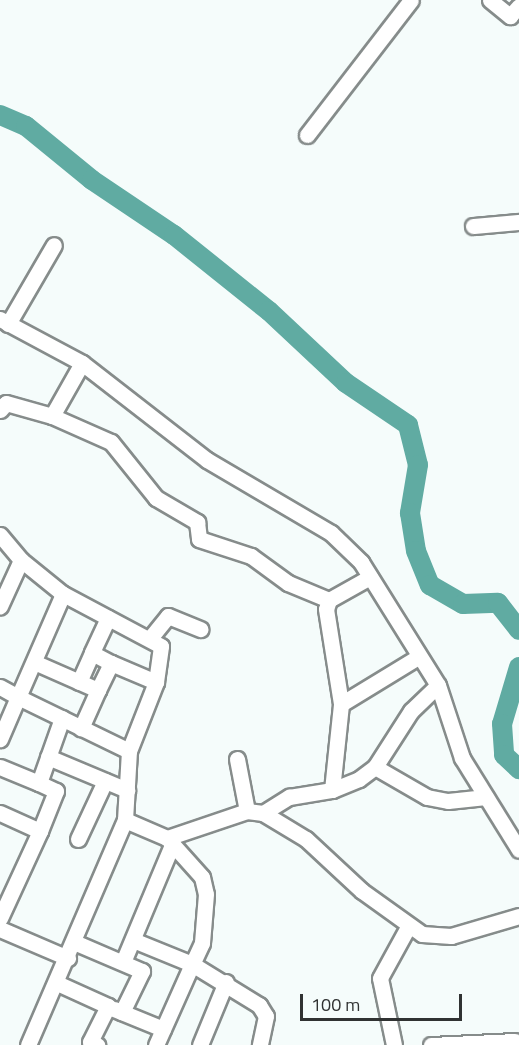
<!DOCTYPE html>
<style>
body{margin:0}
#map{position:relative;width:519px;height:1045px;overflow:hidden;background:#f5fcfb;font-family:"Titillium Web",sans-serif}
div>[style]{position:absolute}
.river>*{height:20px;margin:-10px;padding:0 10px;transform-origin:10px;border-radius:10px;background:#60aba2}
.roads{filter:drop-shadow(2px 0 #868c8b) drop-shadow(-2px 0 #868c8b) drop-shadow(0 2px #868c8b) drop-shadow(0 -2px #868c8b)}
.minor>*{height:15px;margin:-7.5px;padding:0 7.5px;transform-origin:7.5px;border-radius:7.5px;background:#fff}
span{translate:-50% -50%;white-space:nowrap;text-align:center;line-height:1.15;-webkit-text-stroke:5px #f5fcfb;paint-order:stroke}
.scale{position:absolute;left:300px;top:994px;width:162px;height:27px;box-sizing:border-box;border:3px solid #303232;border-top:0;padding-left:8px;font-size:18px;line-height:21px;white-space:nowrap;color:#303232;-webkit-text-stroke:4px #f5fcfb;paint-order:stroke}
</style>
<div id="map">
<div class="river">
<div style="left:0;top:115px;width:28px;rotate:23deg"></div>
<div style="left:26px;top:126px;width:85px;rotate:39.3deg"></div>
<div style="left:92px;top:180px;width:99px;rotate:33.9deg"></div>
<div style="left:174px;top:235px;width:122px;rotate:38.7deg"></div>
<div style="left:269px;top:311px;width:105px;rotate:43.1deg"></div>
<div style="left:346px;top:383px;width:75px;rotate:34.1deg"></div>
<div style="left:408px;top:425px;width:41px;rotate:76deg"></div>
<div style="left:418px;top:465px;width:49px;rotate:99.5deg"></div>
<div style="left:410px;top:513px;width:38px;rotate:81deg"></div>
<div style="left:416px;top:551px;width:37px;rotate:68deg"></div>
<div style="left:430px;top:585px;width:38px;rotate:30deg"></div>
<div style="left:463px;top:604px;width:35px;rotate:-2deg"></div>
<div style="left:498px;top:603px;width:34px;rotate:52deg"></div>
<div style="left:519px;top:667px;width:59px;rotate:106.6deg"></div>
<div style="left:502px;top:724px;width:31px;rotate:86deg"></div>
<div style="left:504px;top:755px;width:21px;rotate:43deg"></div>
</div>
<div class="roads">
<div class="minor">
<div style="left:490px;top:0;width:26px;rotate:39deg"></div>
<div style="left:510px;top:16px;width:13px;rotate:-48deg"></div>
<div style="left:307px;top:135px;width:170px;rotate:-52.4deg"></div>
<div style="left:473px;top:226px;width:46px;rotate:-5deg"></div>
<div style="left:0;top:319px;width:93px;rotate:28.2deg"></div>
<div style="left:82px;top:363px;width:158px;rotate:37.8deg"></div>
<div style="left:207px;top:460px;width:144px;rotate:30.5deg"></div>
<div style="left:331px;top:533px;width:42px;rotate:44deg"></div>
<div style="left:361px;top:562px;width:145px;rotate:58deg"></div>
<div style="left:438px;top:685px;width:77px;rotate:71.8deg"></div>
<div style="left:462px;top:758px;width:108px;rotate:58.2deg"></div>
<div style="left:8px;top:324px;width:91px;rotate:-59.8deg"></div>
<div style="left:82px;top:363px;width:61px;rotate:119.5deg"></div>
<div style="left:52px;top:416px;width:64px;rotate:23.8deg"></div>
<div style="left:111px;top:442px;width:72px;rotate:51.2deg"></div>
<div style="left:156px;top:498px;width:48px;rotate:30.3deg"></div>
<div style="left:197px;top:522px;width:17px;rotate:83deg"></div>
<div style="left:199px;top:539px;width:55px;rotate:18.1deg"></div>
<div style="left:251px;top:556px;width:46px;rotate:36.1deg"></div>
<div style="left:288px;top:583px;width:44px;rotate:22.5deg"></div>
<div style="left:0;top:410px;width:9px;rotate:-49deg"></div>
<div style="left:6px;top:403px;width:48px;rotate:15.8deg"></div>
<div style="left:0;top:535px;width:33px;rotate:50deg"></div>
<div style="left:21px;top:560px;width:51px;rotate:114.5deg"></div>
<div style="left:21px;top:560px;width:54px;rotate:39deg"></div>
<div style="left:63px;top:594px;width:112px;rotate:113.6deg"></div>
<div style="left:18px;top:697px;width:123px;rotate:25.9deg"></div>
<div style="left:129px;top:751px;width:74px;rotate:-68.6deg"></div>
<div style="left:156px;top:682px;width:36px;rotate:-82deg"></div>
<div style="left:161px;top:646px;width:111px;rotate:-152deg"></div>
<div style="left:370px;top:577px;width:47px;rotate:150.7deg"></div>
<div style="left:329px;top:600px;width:9px;rotate:108deg"></div>
<div style="left:326px;top:609px;width:96px;rotate:81deg"></div>
<div style="left:341px;top:704px;width:90px;rotate:-31.4deg"></div>
<div style="left:108px;top:618px;width:38px;rotate:115deg"></div>
<div style="left:92px;top:653px;width:21px;rotate:28deg"></div>
<div style="left:151px;top:637px;width:27px;rotate:-51deg"></div>
<div style="left:168px;top:616px;width:35px;rotate:22deg"></div>
<div style="left:34px;top:662px;width:70px;rotate:23.6deg"></div>
<div style="left:98px;top:690px;width:42px;rotate:114.1deg"></div>
<div style="left:79px;top:682px;width:32px;rotate:-66deg"></div>
<div style="left:0;top:687px;width:21px;rotate:29deg"></div>
<div style="left:18px;top:697px;width:46px;rotate:113.2deg"></div>
<div style="left:98px;top:690px;width:30px;rotate:-64deg"></div>
<div style="left:111px;top:663px;width:49px;rotate:22.9deg"></div>
<div style="left:48px;top:757px;width:86px;rotate:22.7deg"></div>
<div style="left:237px;top:759px;width:53px;rotate:79.1deg"></div>
<div style="left:0;top:767px;width:42px;rotate:22.3deg"></div>
<div style="left:375px;top:767px;width:60px;rotate:30deg"></div>
<div style="left:427px;top:797px;width:21px;rotate:11deg"></div>
<div style="left:448px;top:801px;width:38px;rotate:-6deg"></div>
<div style="left:332px;top:790px;width:86px;rotate:-84deg"></div>
<div style="left:0;top:813px;width:44px;rotate:24.2deg"></div>
<div style="left:40px;top:831px;width:43px;rotate:-68.2deg"></div>
<div style="left:56px;top:791px;width:19px;rotate:-155deg"></div>
<div style="left:39px;top:783px;width:69px;rotate:-70.5deg"></div>
<div style="left:263px;top:813px;width:50px;rotate:31.2deg"></div>
<div style="left:306px;top:839px;width:76px;rotate:42.9deg"></div>
<div style="left:362px;top:891px;width:74px;rotate:35.6deg"></div>
<div style="left:422px;top:934px;width:29px;rotate:4deg"></div>
<div style="left:451px;top:936px;width:71px;rotate:-16.4deg"></div>
<div style="left:125px;top:820px;width:69px;rotate:-86.7deg"></div>
<div style="left:167px;top:838px;width:84px;rotate:-18.6deg"></div>
<div style="left:247px;top:811px;width:16px;rotate:7deg"></div>
<div style="left:263px;top:813px;width:31px;rotate:-32deg"></div>
<div style="left:289px;top:797px;width:44px;rotate:-9.2deg"></div>
<div style="left:332px;top:790px;width:29px;rotate:-22deg"></div>
<div style="left:359px;top:779px;width:20px;rotate:-37deg"></div>
<div style="left:375px;top:767px;width:67px;rotate:-57.3deg"></div>
<div style="left:411px;top:711px;width:37px;rotate:-44deg"></div>
<div style="left:78px;top:839px;width:64px;rotate:-65deg"></div>
<div style="left:0;top:918px;width:96px;rotate:-65.3deg"></div>
<div style="left:0;top:929px;width:74px;rotate:23.1deg"></div>
<div style="left:74px;top:942px;width:74px;rotate:23.1deg"></div>
<div style="left:142px;top:971px;width:46px;rotate:116deg"></div>
<div style="left:123px;top:962px;width:127px;rotate:-67.3deg"></div>
<div style="left:57px;top:983px;width:56px;rotate:24.3deg"></div>
<div style="left:108px;top:1006px;width:40px;rotate:116.6deg"></div>
<div style="left:90px;top:1042px;width:8px;rotate:23deg"></div>
<div style="left:114px;top:1009px;width:53px;rotate:22.2deg"></div>
<div style="left:28px;top:1045px;width:245px;rotate:-66.7deg"></div>
<div style="left:125px;top:820px;width:46px;rotate:23.2deg"></div>
<div style="left:167px;top:838px;width:52px;rotate:48.1deg"></div>
<div style="left:202px;top:877px;width:17px;rotate:77deg"></div>
<div style="left:206px;top:894px;width:49px;rotate:94.7deg"></div>
<div style="left:202px;top:943px;width:23px;rotate:115deg"></div>
<div style="left:192px;top:964px;width:64px;rotate:-157.9deg"></div>
<div style="left:156px;top:1045px;width:89px;rotate:-66deg"></div>
<div style="left:192px;top:964px;width:79px;rotate:31.5deg"></div>
<div style="left:259px;top:1005px;width:13px;rotate:58deg"></div>
<div style="left:266px;top:1016px;width:30px;rotate:102deg"></div>
<div style="left:200px;top:1045px;width:68px;rotate:-67.6deg"></div>
<div style="left:394px;top:1045px;width:68px;rotate:-101.8deg"></div>
<div style="left:380px;top:978px;width:58px;rotate:-61.2deg"></div>
<div style="left:431px;top:1045px;width:84px;rotate:-2.7deg"></div>
</div>
</div>
<div class="scale">100 m</div>
</div>
